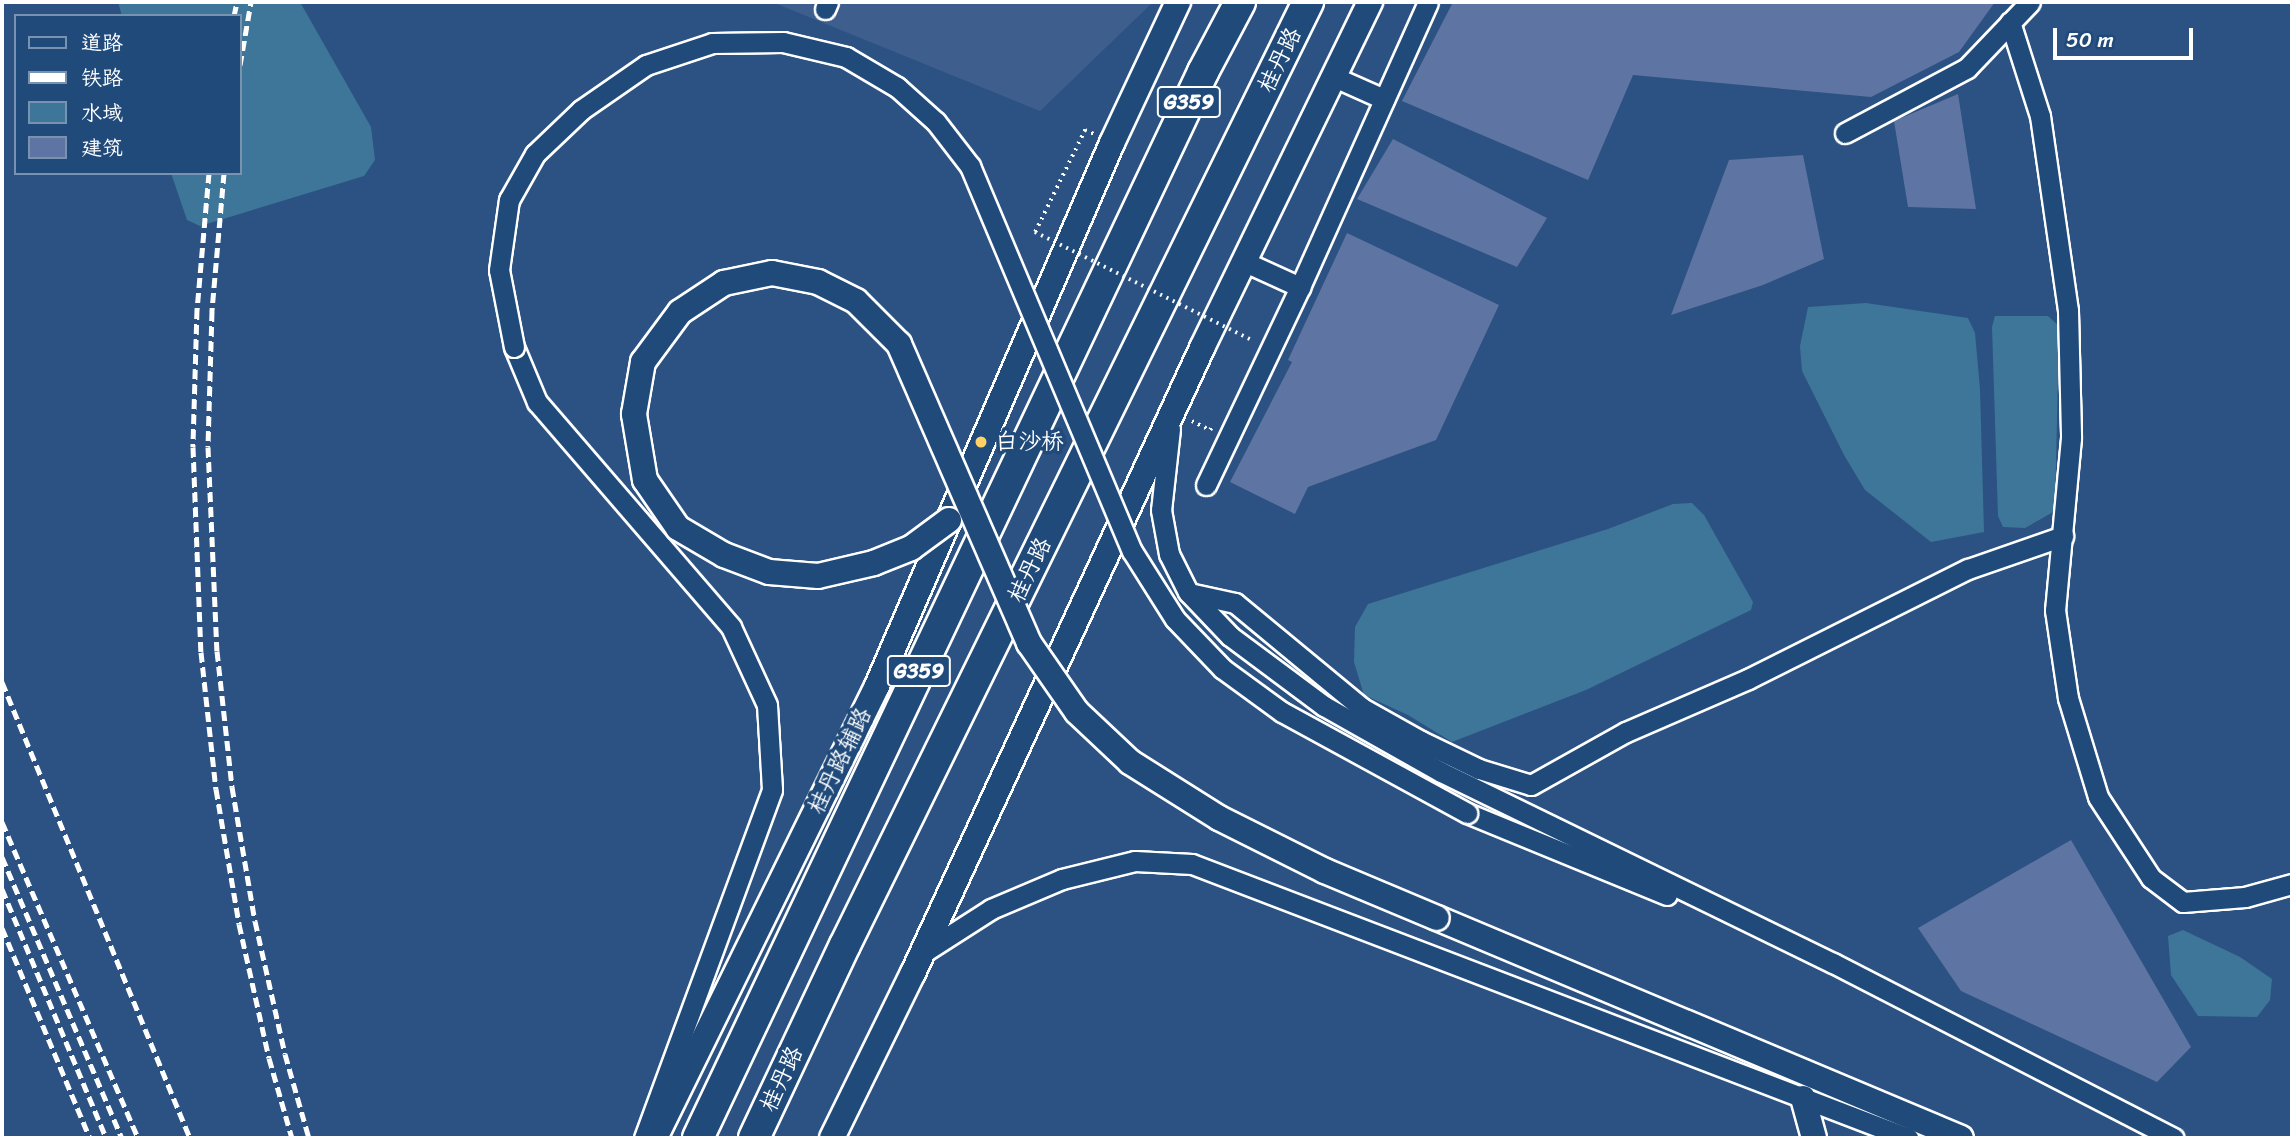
<!DOCTYPE html>
<meta charset="utf-8">
<style>
body{margin:0}
#map{position:relative;width:2294px;height:1140px;overflow:hidden;background:#2b5282;font-family:Sriracha,"LXGW WenKai TC",sans-serif}
div>[style]{position:absolute}
.built>*{inset:0;background:#3e5f8e}
.water>*{inset:0;background:#3e769a}
.building>*{inset:0;background:#5e74a3}
.path>*{height:3.5px;margin-top:-1.75px;transform-origin:0;background:repeating-linear-gradient(90deg,#fff 0 2px,transparent 0 7px)}
.roads{filter:drop-shadow(2px 0 #fff) drop-shadow(-2px 0 #fff) drop-shadow(0 2px #fff) drop-shadow(0 -2px #fff)}
.minor>*{height:19px;margin:-9.5px;padding:0 9.5px;transform-origin:9.5px;border-radius:9.5px;background:#1f4a7a}
.major>*{height:24px;margin:-12px;padding:0 12px;transform-origin:12px;border-radius:12px;background:#1f4a7a}
.highway>*{height:30px;margin:-15px;padding:0 15px;transform-origin:15px;border-radius:15px;background:#1f4a7a}
.rail>*{height:5px;margin-top:-2.5px;transform-origin:0;background:repeating-linear-gradient(90deg,#fff 0 10px,transparent 0 15px)}
.path-bridge>*{height:3.5px;margin-top:-1.75px;transform-origin:0;background:repeating-linear-gradient(90deg,#fff 0 2px,transparent 0 7px)}
.bridges{filter:drop-shadow(2px 0 #fff) drop-shadow(-2px 0 #fff) drop-shadow(0 2px #fff) drop-shadow(0 -2px #fff)}
.minor-bridge>*{height:19px;margin:-9.5px;padding:0 9.5px;transform-origin:9.5px;border-radius:9.5px;background:#1f4a7a}
.major-bridge>*{height:24px;margin:-12px;padding:0 12px;transform-origin:12px;border-radius:12px;background:#1f4a7a}
.dots>*{width:19px;height:19px;translate:-50% -50%;box-sizing:border-box;border:4px solid #1f4a7a;border-radius:50%}
span{translate:-50% -50%;white-space:nowrap;text-align:center;line-height:1.15;-webkit-text-stroke:7px #1f4a7a;paint-order:stroke}
.shield-label span{padding:2px 5px;background:#1f4a7a;border:2px solid;border-radius:5px;-webkit-text-stroke-width:0}
.shield-label{font-size:21px;color:#fff;font-weight:700}
.street-label{font-size:23px;color:#fff}
.poi-label{font-size:23px;color:#fff}
.left{translate:0 -50%;text-align:left}
.frame{position:absolute;inset:0;border:4px solid #fff;pointer-events:none}
.legend{position:absolute;left:14px;top:14px;width:228px;height:161px;box-sizing:border-box;background:#1f4a7a;border:2px solid #7992af;margin:0;padding:9px 12px;list-style:none;font-size:21px;color:#fff}
.legend li{display:flex;align-items:center;gap:14px;height:35px}
.legend b{width:35px;border:2px solid #7992af}
.scale{position:absolute;left:2053px;top:28px;width:140px;height:32px;box-sizing:border-box;border:4px solid #fff;border-top:0;padding-left:9px;font-size:21px;line-height:24px;white-space:nowrap;color:#fff;-webkit-text-stroke:5px #1f4a7a;paint-order:stroke}
</style>
<div id="map">
<div class="built">
<div style="clip-path:polygon(772px 2px,1153px 2px,1040px 111px)"></div>
</div>
<div class="water">
<div style="clip-path:polygon(118px 2px,300px 2px,371px 127px,375px 160px,364px 176px,200px 226px,187px 220px,171px 173px,240px 173px,240px 16px,122px 16px)"></div>
<div style="clip-path:polygon(1866px 303px,1968px 318px,1975px 333px,1980px 389px,1984px 532px,1931px 542px,1865px 490px,1844px 455px,1802px 371px,1800px 346px,1808px 307px)"></div>
<div style="clip-path:polygon(1995px 316px,2048px 316px,2059px 326px,2055px 511px,2025px 528px,2003px 527px,1998px 516px,1992px 327px)"></div>
<div style="clip-path:polygon(1692px 503px,1704px 515px,1753px 602px,1751px 610px,1586px 690px,1452px 742px,1408px 715px,1364px 695px,1354px 662px,1355px 627px,1368px 604px,1608px 529px,1673px 504px)"></div>
<div style="clip-path:polygon(2183px 930px,2240px 957px,2272px 979px,2270px 1000px,2257px 1017px,2198px 1016px,2171px 975px,2168px 936px)"></div>
</div>
<div class="building">
<div style="clip-path:polygon(1453px 2px,1995px 2px,1959px 52px,1871px 97px,1633px 75px,1588px 180px,1402px 101px)"></div>
<div style="clip-path:polygon(1958px 94px,1976px 209px,1908px 207px,1894px 121px)"></div>
<div style="clip-path:polygon(1393px 139px,1547px 218px,1517px 267px,1357px 199px)"></div>
<div style="clip-path:polygon(1803px 155px,1824px 259px,1763px 285px,1671px 315px,1729px 160px)"></div>
<div style="clip-path:polygon(1347px 233px,1499px 305px,1436px 440px,1308px 487px,1295px 514px,1230px 482px,1292px 362px,1288px 360px)"></div>
<div style="clip-path:polygon(2071px 840px,2191px 1047px,2157px 1082px,1961px 991px,1918px 928px)"></div>
</div>
<div class="path">
<div style="left:1035px;top:232px;width:114px;rotate:-63.9deg"></div>
<div style="left:1085px;top:130px;width:10px;rotate:24deg"></div>
<div style="left:1192px;top:421px;width:20px;rotate:27deg"></div>
<div style="left:1210px;top:430px;width:4px;rotate:-56deg"></div>
</div>
<div class="roads">
<div class="minor">
<div style="left:825px;top:9px;width:8px;rotate:-67deg"></div>
<div style="left:2010px;top:22px;width:99px;rotate:72.3deg"></div>
<div style="left:2040px;top:116px;width:197px;rotate:81.8deg"></div>
<div style="left:2068px;top:311px;width:127px;rotate:88.6deg"></div>
<div style="left:2071px;top:438px;width:173px;rotate:95.3deg"></div>
<div style="left:2055px;top:610px;width:89px;rotate:81.6deg"></div>
<div style="left:2068px;top:698px;width:103px;rotate:73.1deg"></div>
<div style="left:2098px;top:797px;width:97px;rotate:56.8deg"></div>
<div style="left:2151px;top:878px;width:40px;rotate:37deg"></div>
<div style="left:2183px;top:902px;width:62px;rotate:-4.6deg"></div>
<div style="left:2245px;top:897px;width:49px;rotate:-15.5deg"></div>
<div style="left:1332px;top:76px;width:57px;rotate:23.9deg"></div>
<div style="left:1845px;top:133px;width:138px;rotate:-28deg"></div>
<div style="left:1967px;top:68px;width:91px;rotate:-46.3deg"></div>
<div style="left:1243px;top:261px;width:63px;rotate:24.5deg"></div>
<div style="left:514px;top:347px;width:60px;rotate:67.3deg"></div>
<div style="left:537px;top:402px;width:297px;rotate:49.2deg"></div>
<div style="left:731px;top:627px;width:86px;rotate:65.2deg"></div>
<div style="left:767px;top:705px;width:85px;rotate:86.6deg"></div>
<div style="left:772px;top:790px;width:371px;rotate:110.2deg"></div>
<div style="left:1170px;top:429px;width:81px;rotate:96.3deg"></div>
<div style="left:1161px;top:510px;width:45px;rotate:79.7deg"></div>
<div style="left:1169px;top:554px;width:42px;rotate:63.4deg"></div>
<div style="left:1188px;top:592px;width:61px;rotate:46.3deg"></div>
<div style="left:1230px;top:636px;width:117px;rotate:36.7deg"></div>
<div style="left:1324px;top:706px;width:134px;rotate:29.4deg"></div>
<div style="left:1441px;top:772px;width:436px;rotate:26deg"></div>
<div style="left:1833px;top:963px;width:383px;rotate:27.2deg"></div>
<div style="left:1206px;top:485px;width:219px;rotate:-64.6deg"></div>
<div style="left:1300px;top:287px;width:312px;rotate:-65.8deg"></div>
<div style="left:1189px;top:593px;width:47px;rotate:12.3deg"></div>
<div style="left:1235px;top:603px;width:165px;rotate:39.6deg"></div>
<div style="left:1362px;top:708px;width:68px;rotate:29.2deg"></div>
<div style="left:1421px;top:741px;width:64px;rotate:25.8deg"></div>
<div style="left:1479px;top:769px;width:54px;rotate:17.1deg"></div>
<div style="left:1531px;top:785px;width:109px;rotate:-29.2deg"></div>
<div style="left:1626px;top:732px;width:133px;rotate:-23.5deg"></div>
<div style="left:1748px;top:679px;width:246px;rotate:-26.6deg"></div>
<div style="left:1968px;top:569px;width:101px;rotate:-19.2deg"></div>
<div style="left:1467px;top:813px;width:216px;rotate:22.3deg"></div>
<div style="left:921px;top:954px;width:83px;rotate:-32.7deg"></div>
<div style="left:991px;top:909px;width:77px;rotate:-22.9deg"></div>
<div style="left:1062px;top:879px;width:75px;rotate:-13.9deg"></div>
<div style="left:1135px;top:861px;width:57px;rotate:3deg"></div>
<div style="left:1192px;top:864px;width:767px;rotate:20.94deg"></div>
</div>
<div class="major">
<div style="left:1437px;top:918px;width:568px;rotate:22.77deg"></div>
<div style="left:1803px;top:1098px;width:41px;rotate:74.6deg"></div>
<div style="left:655px;top:1138px;width:504px;rotate:-63.84deg"></div>
<div style="left:877px;top:686px;width:592px;rotate:-66.6deg"></div>
<div style="left:1112px;top:143px;width:156px;rotate:-64.9deg"></div>
<div style="left:832px;top:1138px;width:184px;rotate:-63.9deg"></div>
<div style="left:913px;top:973px;width:689px;rotate:-65.18deg"></div>
<div style="left:1202px;top:348px;width:385px;rotate:-64.1deg"></div>
</div>
<div class="highway">
<div style="left:698px;top:1138px;width:1180px;rotate:-64.65deg"></div>
<div style="left:1203px;top:72px;width:79px;rotate:-62.1deg"></div>
<div style="left:754px;top:1138px;width:213px;rotate:-64.8deg"></div>
<div style="left:845px;top:945px;width:1051px;rotate:-63.85deg"></div>
</div>
</div>
<div class="rail">
<div style="left:234px;top:16px;width:14px;rotate:-78deg"></div>
<div style="left:240px;top:65px;width:64px;rotate:-80.1deg"></div>
<div style="left:209px;top:173px;width:137px;rotate:95deg"></div>
<div style="left:197px;top:309px;width:138px;rotate:91.7deg"></div>
<div style="left:193px;top:447px;width:205px;rotate:87.8deg"></div>
<div style="left:201px;top:652px;width:138px;rotate:83.8deg"></div>
<div style="left:216px;top:789px;width:137px;rotate:80.3deg"></div>
<div style="left:239px;top:924px;width:137px;rotate:77.4deg"></div>
<div style="left:269px;top:1058px;width:83px;rotate:74deg"></div>
<div style="left:224px;top:173px;width:139px;rotate:95deg"></div>
<div style="left:212px;top:311px;width:136px;rotate:91.7deg"></div>
<div style="left:208px;top:447px;width:204px;rotate:87.5deg"></div>
<div style="left:217px;top:651px;width:137px;rotate:83.7deg"></div>
<div style="left:232px;top:787px;width:136px;rotate:80.3deg"></div>
<div style="left:255px;top:921px;width:136px;rotate:77.3deg"></div>
<div style="left:285px;top:1054px;width:87px;rotate:74.1deg"></div>
<div style="left:2px;top:682px;width:493px;rotate:67.6deg"></div>
<div style="left:2px;top:822px;width:344px;rotate:66.7deg"></div>
<div style="left:2px;top:857px;width:306px;rotate:66.9deg"></div>
<div style="left:2px;top:889px;width:270px;rotate:67.3deg"></div>
<div style="left:2px;top:928px;width:228px;rotate:67.3deg"></div>
</div>
<div class="path-bridge">
<div style="left:1035px;top:232px;width:245px;rotate:26.5deg"></div>
</div>
<div class="bridges">
<div class="minor-bridge">
<div style="left:514px;top:347px;width:78px;rotate:-101deg"></div>
<div style="left:499px;top:270px;width:71px;rotate:-81.9deg"></div>
<div style="left:509px;top:200px;width:53px;rotate:-60.5deg"></div>
<div style="left:535px;top:154px;width:64px;rotate:-43.7deg"></div>
<div style="left:581px;top:110px;width:79px;rotate:-34.7deg"></div>
<div style="left:646px;top:65px;width:70px;rotate:-18.4deg"></div>
<div style="left:712px;top:43px;width:71px;rotate:-0.8deg"></div>
<div style="left:783px;top:42px;width:65px;rotate:13.4deg"></div>
<div style="left:846px;top:57px;width:59px;rotate:30.5deg"></div>
<div style="left:897px;top:87px;width:52px;rotate:41.9deg"></div>
<div style="left:936px;top:122px;width:56px;rotate:52.3deg"></div>
<div style="left:970px;top:166px;width:418px;rotate:67.2deg"></div>
<div style="left:1132px;top:551px;width:80px;rotate:57.7deg"></div>
<div style="left:1175px;top:619px;width:69px;rotate:46.2deg"></div>
<div style="left:1223px;top:669px;width:73px;rotate:36.1deg"></div>
<div style="left:1282px;top:712px;width:211px;rotate:28.6deg"></div>
</div>
<div class="major-bridge">
<div style="left:949px;top:520px;width:47px;rotate:143.6deg"></div>
<div style="left:911px;top:548px;width:40px;rotate:158deg"></div>
<div style="left:874px;top:563px;width:57px;rotate:166.9deg"></div>
<div style="left:818px;top:576px;width:49px;rotate:-175.3deg"></div>
<div style="left:769px;top:572px;width:48px;rotate:-159.3deg"></div>
<div style="left:724px;top:555px;width:53px;rotate:-149.6deg"></div>
<div style="left:678px;top:528px;width:58px;rotate:-124.5deg"></div>
<div style="left:645px;top:480px;width:67px;rotate:-99.5deg"></div>
<div style="left:634px;top:414px;width:53px;rotate:-80.2deg"></div>
<div style="left:643px;top:362px;width:62px;rotate:-53.5deg"></div>
<div style="left:680px;top:312px;width:53px;rotate:-33.4deg"></div>
<div style="left:724px;top:283px;width:49px;rotate:-11.8deg"></div>
<div style="left:772px;top:273px;width:47px;rotate:11.1deg"></div>
<div style="left:818px;top:282px;width:42px;rotate:26.6deg"></div>
<div style="left:856px;top:301px;width:61px;rotate:45deg"></div>
<div style="left:899px;top:344px;width:326px;rotate:66.5deg"></div>
<div style="left:1029px;top:643px;width:84px;rotate:55.2deg"></div>
<div style="left:1077px;top:712px;width:73px;rotate:43.3deg"></div>
<div style="left:1130px;top:762px;width:105px;rotate:32.2deg"></div>
<div style="left:1219px;top:818px;width:119px;rotate:26.6deg"></div>
<div style="left:1325px;top:871px;width:121px;rotate:22.8deg"></div>
</div>
</div>
<div class="dots">
<div style="left:981px;top:442px;background:#ffd166"></div>
</div>
<div class="shield-label">
<span style="left:1189px;top:102px">G359</span>
<span style="left:919px;top:671px">G359</span>
</div>
<div class="street-label">
<span style="left:1280px;top:60px;rotate:-64deg">桂丹路</span>
<span style="left:1030px;top:570px;rotate:-64deg">桂丹路</span>
<span style="left:840px;top:761px;rotate:-64deg">桂丹路辅路</span>
<span style="left:782px;top:1079px;rotate:-65deg">桂丹路</span>
</div>
<div class="poi-label">
<span class="left" style="left:995px;top:442px">白沙桥</span>
</div>
<div class="frame"></div>
<ul class="legend">
<li><b style="height:9px;background:#1f4a7a"></b>道路</li>
<li><b style="height:9px;background:#fff"></b>铁路</li>
<li><b style="height:19px;background:#3e769a"></b>水域</li>
<li><b style="height:19px;background:#5e74a3"></b>建筑</li>
</ul>
<div class="scale">50 m</div>
</div>
